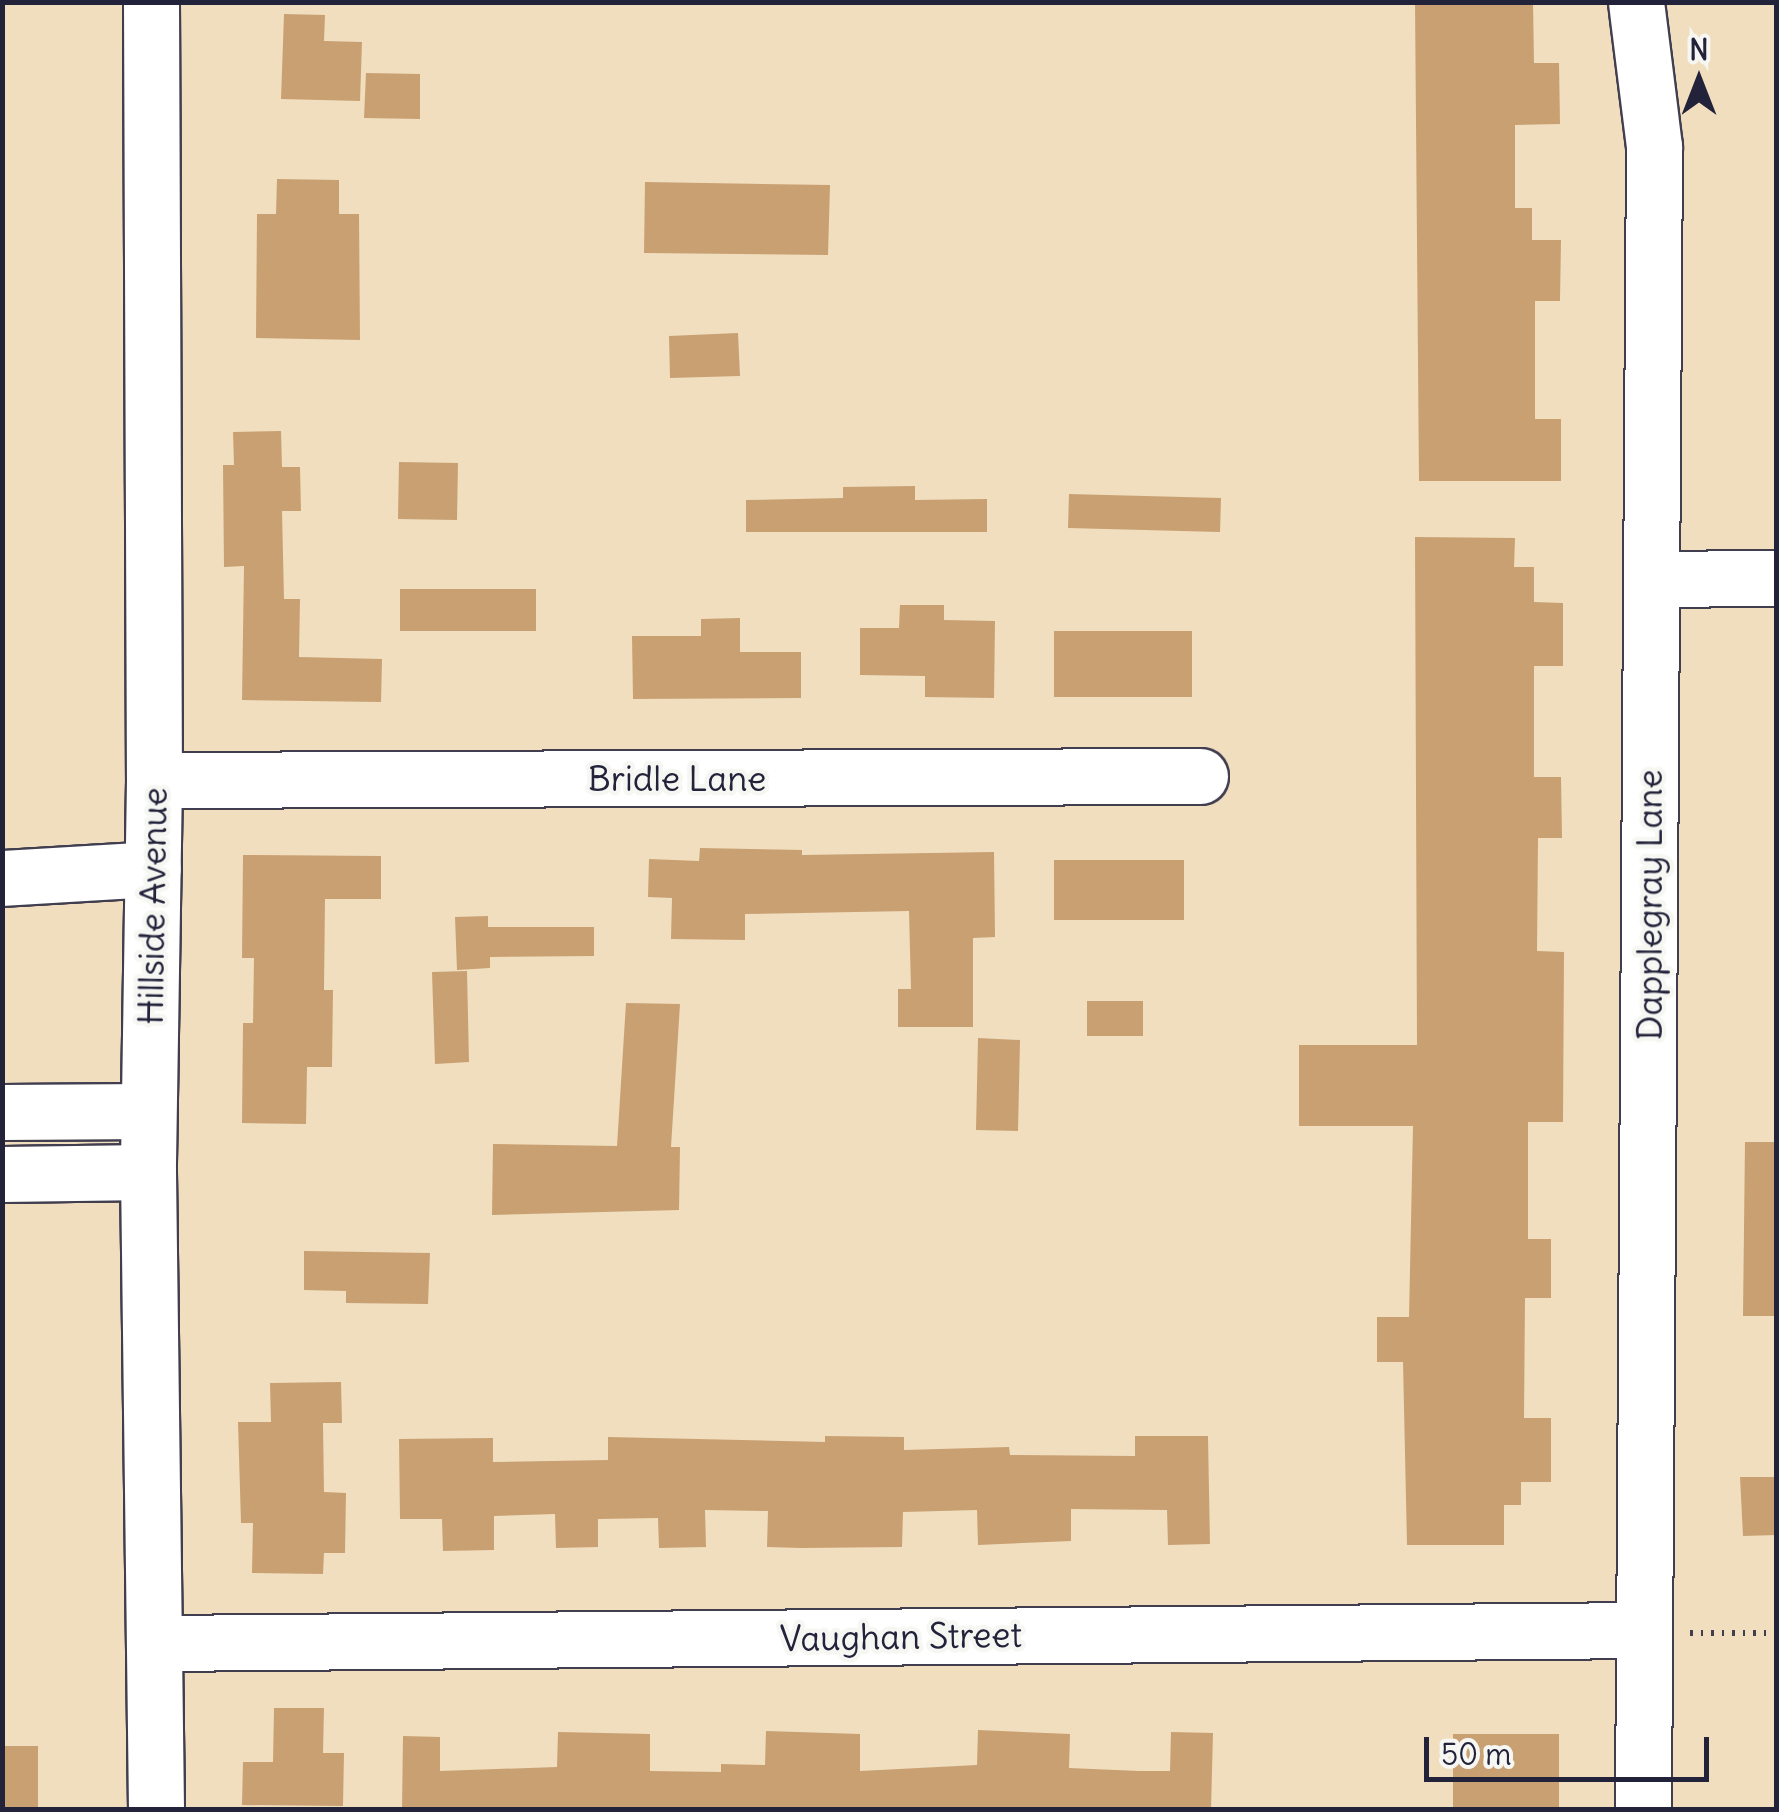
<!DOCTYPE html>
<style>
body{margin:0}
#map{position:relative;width:1779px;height:1812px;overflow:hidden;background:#f0debf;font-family:Delius,sans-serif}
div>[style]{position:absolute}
.building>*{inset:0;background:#c9a072}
.path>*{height:6px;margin-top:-3px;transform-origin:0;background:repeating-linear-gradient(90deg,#413e4f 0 2.5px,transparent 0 10.5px)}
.roads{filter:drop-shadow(2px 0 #413e4f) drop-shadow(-2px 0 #413e4f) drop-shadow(0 2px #413e4f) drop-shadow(0 -2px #413e4f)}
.minor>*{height:55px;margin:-27.5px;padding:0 27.5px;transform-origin:27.5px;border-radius:27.5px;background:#fff}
span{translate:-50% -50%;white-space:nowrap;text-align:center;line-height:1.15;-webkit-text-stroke:9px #f6f6f2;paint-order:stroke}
.street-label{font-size:35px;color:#22223b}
.frame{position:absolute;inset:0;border:5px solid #22223b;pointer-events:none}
.north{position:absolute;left:1649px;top:30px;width:100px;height:100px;-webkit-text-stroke:8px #f6f6f2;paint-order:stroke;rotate:0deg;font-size:28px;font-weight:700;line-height:40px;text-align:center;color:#22223b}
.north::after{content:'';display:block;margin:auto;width:35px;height:45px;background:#22223b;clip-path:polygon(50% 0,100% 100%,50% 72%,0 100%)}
.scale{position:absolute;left:1424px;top:1737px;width:285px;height:45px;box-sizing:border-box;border:5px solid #22223b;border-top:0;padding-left:12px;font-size:30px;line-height:35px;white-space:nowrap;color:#22223b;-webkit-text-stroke:8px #f6f6f2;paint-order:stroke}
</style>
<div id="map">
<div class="building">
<div style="clip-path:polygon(1415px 2px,1533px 2px,1534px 63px,1559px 63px,1560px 124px,1515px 125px,1515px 208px,1532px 208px,1532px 240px,1561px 240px,1560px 301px,1535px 301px,1535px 419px,1561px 419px,1561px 481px,1419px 481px)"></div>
<div style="clip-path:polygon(284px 14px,325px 15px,324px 41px,362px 42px,360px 101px,281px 99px)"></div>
<div style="clip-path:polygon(366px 73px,420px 74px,420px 119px,364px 118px)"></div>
<div style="clip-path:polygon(277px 179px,339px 180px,339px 214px,359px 214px,360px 340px,256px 338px,257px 214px,276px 214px)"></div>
<div style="clip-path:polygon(645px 182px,830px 185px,828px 255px,644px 253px)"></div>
<div style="clip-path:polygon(738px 333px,740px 376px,670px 378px,669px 336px)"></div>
<div style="clip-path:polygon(281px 431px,282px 467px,300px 467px,301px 511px,282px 511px,284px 599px,300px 599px,299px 657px,382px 659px,381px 702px,242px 700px,244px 566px,224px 567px,223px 465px,234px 465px,233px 432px)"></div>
<div style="clip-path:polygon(399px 462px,458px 463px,457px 520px,398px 519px)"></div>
<div style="clip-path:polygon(915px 486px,915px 500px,987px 499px,987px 532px,746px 532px,746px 500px,843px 498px,843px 487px)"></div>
<div style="clip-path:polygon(1069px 494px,1221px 498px,1220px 532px,1068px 528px)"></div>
<div style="clip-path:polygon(1415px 537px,1515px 538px,1514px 567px,1534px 567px,1534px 602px,1563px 603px,1563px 666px,1534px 666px,1534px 777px,1561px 777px,1562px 838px,1538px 838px,1537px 951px,1564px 952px,1563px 1122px,1528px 1122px,1528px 1239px,1551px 1239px,1551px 1298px,1525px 1298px,1524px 1418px,1551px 1418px,1551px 1482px,1521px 1482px,1521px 1505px,1504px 1505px,1504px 1545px,1407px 1545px,1403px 1362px,1377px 1362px,1377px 1317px,1409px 1317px,1413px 1126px,1299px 1126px,1299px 1045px,1417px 1045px)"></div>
<div style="clip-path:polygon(400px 589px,536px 589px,536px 631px,400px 631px)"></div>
<div style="clip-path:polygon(900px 605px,944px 605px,944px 620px,995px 621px,994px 698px,925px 697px,925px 676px,860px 675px,860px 628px,899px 628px)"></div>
<div style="clip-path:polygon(740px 618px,740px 652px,801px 652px,801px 698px,633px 699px,632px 636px,701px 636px,701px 619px)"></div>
<div style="clip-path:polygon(1054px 631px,1192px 631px,1192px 697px,1054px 697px)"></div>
<div style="clip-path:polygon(700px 848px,802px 850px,802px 855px,994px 852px,995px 937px,973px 938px,973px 1027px,898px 1027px,898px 989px,911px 989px,909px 911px,745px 914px,745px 940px,671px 939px,672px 898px,648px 897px,649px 859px,699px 861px)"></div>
<div style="clip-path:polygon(243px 855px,381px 856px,381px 899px,325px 899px,324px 990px,333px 990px,332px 1067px,307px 1067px,306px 1124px,242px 1123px,243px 1023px,253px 1023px,254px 958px,242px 958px)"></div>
<div style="clip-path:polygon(1054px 860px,1184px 860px,1184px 920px,1054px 920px)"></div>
<div style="clip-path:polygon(488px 916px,488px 927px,594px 927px,594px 956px,490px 957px,490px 968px,457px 970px,455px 917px)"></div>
<div style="clip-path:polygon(467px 971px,469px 1062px,435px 1064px,432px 972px)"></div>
<div style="clip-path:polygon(1087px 1001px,1143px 1001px,1143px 1036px,1087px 1036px)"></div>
<div style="clip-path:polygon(626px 1003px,680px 1004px,671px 1147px,680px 1147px,679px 1210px,492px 1215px,493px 1144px,617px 1146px)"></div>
<div style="clip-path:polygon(978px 1038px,1020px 1040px,1018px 1131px,976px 1130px)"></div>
<div style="clip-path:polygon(1745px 1142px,1776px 1142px,1776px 1316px,1743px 1316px)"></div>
<div style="clip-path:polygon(304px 1251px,430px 1253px,428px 1304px,346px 1303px,346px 1291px,304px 1290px)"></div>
<div style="clip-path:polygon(341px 1382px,342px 1423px,323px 1423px,324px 1492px,346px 1493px,345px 1553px,324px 1553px,323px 1574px,252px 1573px,253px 1523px,241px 1523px,238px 1422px,271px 1422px,270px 1383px)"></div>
<div style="clip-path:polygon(825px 1436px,904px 1437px,904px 1450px,1009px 1447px,1010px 1455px,1135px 1456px,1135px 1436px,1208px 1436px,1210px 1544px,1168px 1545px,1167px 1510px,1071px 1509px,1071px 1541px,978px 1545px,977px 1510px,903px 1512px,902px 1547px,801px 1548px,767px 1547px,768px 1511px,705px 1510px,706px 1547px,659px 1548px,658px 1518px,598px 1519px,598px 1547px,556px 1548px,555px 1514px,494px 1516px,494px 1550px,443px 1551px,442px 1519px,400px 1519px,399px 1439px,493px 1438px,493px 1462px,608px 1460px,608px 1437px,825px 1442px)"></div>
<div style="clip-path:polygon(1740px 1477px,1776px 1477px,1776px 1535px,1743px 1536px)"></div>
<div style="clip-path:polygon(274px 1708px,324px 1708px,323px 1753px,344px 1753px,343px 1806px,242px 1805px,243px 1762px,273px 1762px)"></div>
<div style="clip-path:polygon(978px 1730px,1070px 1734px,1069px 1768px,1139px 1771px,1170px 1771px,1171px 1732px,1213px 1733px,1211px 1810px,402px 1810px,403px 1736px,440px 1737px,440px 1771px,557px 1767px,558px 1732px,650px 1734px,650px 1771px,721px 1772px,721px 1764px,765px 1765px,766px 1731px,860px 1734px,860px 1771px,977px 1765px)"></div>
<div style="clip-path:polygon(1453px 1734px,1559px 1734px,1559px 1810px,1453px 1810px)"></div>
<div style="clip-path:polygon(2px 1746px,38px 1746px,38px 1810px,2px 1810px)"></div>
</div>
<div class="path">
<div style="left:1690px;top:1633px;width:86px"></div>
</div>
<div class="roads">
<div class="minor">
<div style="left:151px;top:2px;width:778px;rotate:89.78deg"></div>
<div style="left:154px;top:780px;width:392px;rotate:90.9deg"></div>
<div style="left:148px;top:1172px;width:638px;rotate:89.28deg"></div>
<div style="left:1636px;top:2px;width:145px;rotate:82.9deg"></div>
<div style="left:1654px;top:146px;width:1664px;rotate:90.38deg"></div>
<div style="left:1652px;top:579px;width:124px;rotate:-0.5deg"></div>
<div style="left:154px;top:780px;width:1046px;rotate:-0.22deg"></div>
<div style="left:2px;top:878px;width:151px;rotate:-3.4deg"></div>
<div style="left:2px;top:1112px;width:146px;rotate:-0.4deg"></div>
<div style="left:2px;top:1174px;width:146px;rotate:-0.8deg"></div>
<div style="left:157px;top:1643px;width:1487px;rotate:-0.5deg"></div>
</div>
</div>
<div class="street-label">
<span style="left:677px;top:778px">Bridle Lane</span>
<span style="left:1649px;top:905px;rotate:-90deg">Dapplegray Lane</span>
<span style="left:152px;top:906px;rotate:-89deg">Hillside Avenue</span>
<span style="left:901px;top:1636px;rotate:-1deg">Vaughan Street</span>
</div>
<div class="frame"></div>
<div class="north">N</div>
<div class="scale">50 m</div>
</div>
